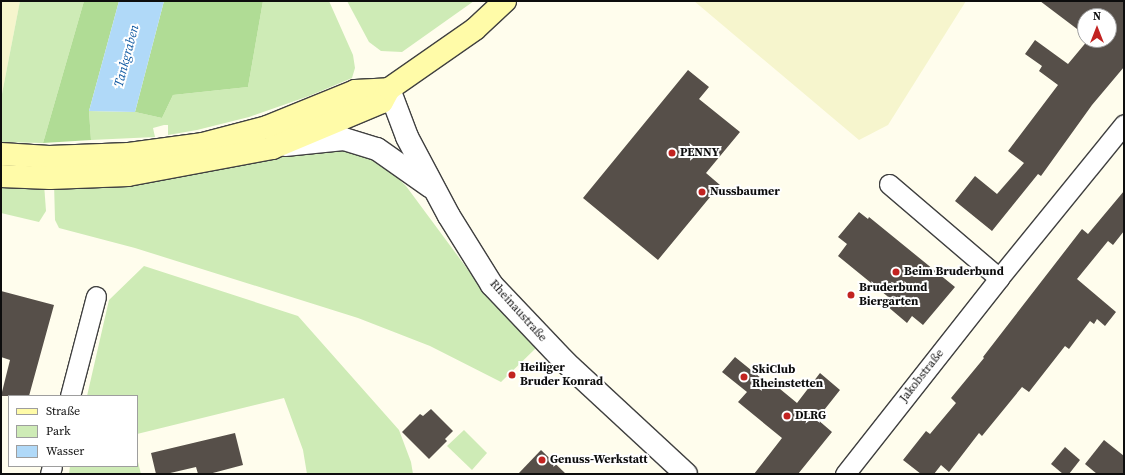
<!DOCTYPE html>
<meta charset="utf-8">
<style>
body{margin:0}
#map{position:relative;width:1125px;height:475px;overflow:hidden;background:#fffded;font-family:"Source Serif 4",serif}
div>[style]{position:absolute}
.farmland>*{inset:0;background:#f6f5cd}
.green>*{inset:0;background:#ceebb6}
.forest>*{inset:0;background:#b0dc95}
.water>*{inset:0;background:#b0d9f8}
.building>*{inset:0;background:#564f49}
.roads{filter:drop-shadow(1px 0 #404040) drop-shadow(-1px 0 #404040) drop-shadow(0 1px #404040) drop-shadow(0 -1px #404040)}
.minor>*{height:19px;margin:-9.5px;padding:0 9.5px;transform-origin:9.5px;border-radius:9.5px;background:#fff}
.tertiary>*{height:22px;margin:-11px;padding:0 11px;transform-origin:11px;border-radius:11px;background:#fff}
.secondary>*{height:22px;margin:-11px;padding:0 11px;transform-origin:11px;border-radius:11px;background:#fffba8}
.dots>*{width:11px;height:11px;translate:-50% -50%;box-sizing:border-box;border:2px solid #fff;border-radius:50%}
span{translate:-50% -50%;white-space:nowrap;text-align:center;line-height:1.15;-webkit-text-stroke:4px #fff;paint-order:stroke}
.poi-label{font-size:12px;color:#0d0d0d;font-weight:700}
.left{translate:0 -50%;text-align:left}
.street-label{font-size:12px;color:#0d0d0d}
.water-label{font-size:13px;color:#125ba3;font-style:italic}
.frame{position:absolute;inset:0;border:2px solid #0d0d0d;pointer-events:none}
.legend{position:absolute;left:8px;top:395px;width:130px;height:72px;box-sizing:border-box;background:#fff;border:1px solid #9e9e9e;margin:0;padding:5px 7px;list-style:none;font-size:12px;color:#0d0d0d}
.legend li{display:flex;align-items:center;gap:8px;height:20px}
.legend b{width:20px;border:1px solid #9e9e9e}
.north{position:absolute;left:1077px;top:8px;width:40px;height:40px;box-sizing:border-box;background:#fff;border:1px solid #9e9e9e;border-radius:50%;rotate:0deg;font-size:11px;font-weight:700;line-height:16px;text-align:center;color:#0d0d0d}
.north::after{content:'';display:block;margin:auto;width:14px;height:18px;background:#c22321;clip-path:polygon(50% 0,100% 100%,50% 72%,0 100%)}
</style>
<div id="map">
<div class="farmland">
<div style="clip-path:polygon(1px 1px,20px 1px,1px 99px)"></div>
<div style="clip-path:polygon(694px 1px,966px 1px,888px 125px,859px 140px)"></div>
</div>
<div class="green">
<div style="clip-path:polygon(20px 1px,84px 1px,43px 143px,1px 142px,1px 99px)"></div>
<div style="clip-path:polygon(263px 1px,329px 1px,353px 55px,355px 68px,352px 78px,309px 96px,249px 117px,197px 130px,168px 135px,168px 125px,164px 125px,153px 128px,155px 137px,91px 140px,89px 111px,135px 112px,162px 118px,173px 95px,248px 87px)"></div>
<div style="clip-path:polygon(347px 1px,474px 1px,402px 52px,381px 51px,369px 42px)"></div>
<div style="clip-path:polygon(323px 151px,362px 152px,381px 162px,406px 186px,480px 286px,536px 348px,501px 382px,430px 346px,358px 318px,135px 248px,59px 228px,55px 220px,54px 183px,240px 163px)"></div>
<div style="clip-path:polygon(1px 182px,44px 184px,46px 211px,39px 222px,1px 213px)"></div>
<div style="clip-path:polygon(144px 266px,298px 316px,399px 430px,411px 462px,413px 474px,307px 474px,303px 450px,284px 398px,137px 434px,137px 396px,87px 396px,109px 300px)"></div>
<div style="clip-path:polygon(464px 430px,487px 453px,472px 470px,447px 446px)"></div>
<div style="clip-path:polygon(137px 458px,141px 474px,69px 474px,70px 466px,137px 466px)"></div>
</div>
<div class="forest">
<div style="clip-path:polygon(84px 1px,119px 1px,89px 111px,91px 140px,43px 143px)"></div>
<div style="clip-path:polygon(164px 1px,263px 1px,248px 87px,173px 95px,162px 118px,135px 112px)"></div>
</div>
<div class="water">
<div style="clip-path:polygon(119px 1px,164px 1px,135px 112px,89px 111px)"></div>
</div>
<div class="building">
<div style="clip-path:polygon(1040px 1px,1124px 1px,1124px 67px,1092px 105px,1041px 176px,1038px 174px,992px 231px,955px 201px,975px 176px,997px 194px,1024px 163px,1008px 151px,1058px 85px,1039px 71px,1042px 66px,1025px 54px,1035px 40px,1068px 64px,1088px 40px,1109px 40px,1109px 16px,1085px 16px,1085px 35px)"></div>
<div style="clip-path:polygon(688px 70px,709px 87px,699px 99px,740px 132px,706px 173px,720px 185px,658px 260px,583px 198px)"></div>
<div style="clip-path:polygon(1124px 191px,1124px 231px,1113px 245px,1108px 241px,1077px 279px,1116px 312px,1105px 326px,1097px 319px,1094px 324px,1090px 321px,1069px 349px,1065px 346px,1029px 392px,1022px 387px,982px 436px,979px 433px,949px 472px,941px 465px,934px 474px,921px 474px,903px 460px,926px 431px,930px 434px,956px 403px,951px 398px,984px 358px,983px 357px,1082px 229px,1088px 234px)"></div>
<div style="clip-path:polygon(859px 212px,868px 219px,869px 217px,955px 287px,923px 325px,912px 316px,907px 323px,887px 306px,892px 300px,838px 256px,847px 244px,838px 237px)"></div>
<div style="clip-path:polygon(1px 291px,54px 305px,29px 396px,1px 396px,10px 360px,1px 357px)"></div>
<div style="clip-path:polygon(735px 357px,772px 387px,774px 384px,797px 403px,820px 373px,840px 390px,817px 419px,832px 432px,798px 474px,754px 474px,782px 438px,738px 402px,747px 392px,722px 372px)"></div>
<div style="clip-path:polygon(431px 409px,453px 431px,445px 439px,447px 441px,429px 459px,402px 432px,420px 414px,423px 416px)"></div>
<div style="clip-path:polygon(235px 433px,243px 465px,209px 474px,198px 474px,196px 467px,166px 474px,156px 474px,151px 453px)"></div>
<div style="clip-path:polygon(1104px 440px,1124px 456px,1124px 474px,1097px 474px,1085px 464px)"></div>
<div style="clip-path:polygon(1065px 447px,1080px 460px,1069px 474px,1063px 474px,1051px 464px)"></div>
<div style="clip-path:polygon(541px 450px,566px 474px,518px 474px)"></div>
</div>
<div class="roads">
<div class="minor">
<div style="left:889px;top:184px;width:145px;rotate:40.5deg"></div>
<div style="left:70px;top:396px;width:103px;rotate:-75.4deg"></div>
<div style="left:50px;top:474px;width:8px;rotate:-76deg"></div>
<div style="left:845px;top:474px;width:249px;rotate:-51.8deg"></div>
<div style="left:999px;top:278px;width:198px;rotate:-50.9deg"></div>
</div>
<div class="tertiary">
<div style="left:389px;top:89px;width:51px;rotate:69.4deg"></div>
<div style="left:407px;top:137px;width:89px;rotate:62deg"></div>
<div style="left:449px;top:216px;width:81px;rotate:58.1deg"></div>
<div style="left:492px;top:285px;width:105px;rotate:46.5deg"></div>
<div style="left:564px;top:361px;width:166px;rotate:42.8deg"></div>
<div style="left:285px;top:145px;width:59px;rotate:-5.8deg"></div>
<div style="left:344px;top:139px;width:34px;rotate:17deg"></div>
<div style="left:377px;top:149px;width:66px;rotate:35.1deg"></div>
</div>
<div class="secondary">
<div style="left:1px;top:154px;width:48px;rotate:3.6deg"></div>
<div style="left:49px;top:157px;width:80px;rotate:-2.1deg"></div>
<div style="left:129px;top:154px;width:75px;rotate:-7.7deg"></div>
<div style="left:203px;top:144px;width:66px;rotate:-14.9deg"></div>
<div style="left:267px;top:127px;width:95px;rotate:-22.2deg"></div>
<div style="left:355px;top:91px;width:34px;rotate:-3deg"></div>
<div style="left:1px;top:176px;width:49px;rotate:2.3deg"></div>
<div style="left:50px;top:178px;width:78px;rotate:-2.2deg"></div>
<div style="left:128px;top:175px;width:147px;rotate:-10.6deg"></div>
<div style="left:272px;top:148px;width:119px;rotate:-22.7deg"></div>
<div style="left:382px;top:102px;width:15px;rotate:-62deg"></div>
<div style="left:389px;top:89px;width:105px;rotate:-34.9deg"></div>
<div style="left:475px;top:29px;width:41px;rotate:-43deg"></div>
</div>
</div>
<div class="dots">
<div style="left:672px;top:153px;background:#c22321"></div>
<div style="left:702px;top:192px;background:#c22321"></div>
<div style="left:896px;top:272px;background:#c22321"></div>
<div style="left:851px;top:295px;background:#c22321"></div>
<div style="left:512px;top:375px;background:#c22321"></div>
<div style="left:744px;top:377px;background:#c22321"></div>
<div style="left:787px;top:416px;background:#c22321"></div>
<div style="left:542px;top:460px;background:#c22321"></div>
</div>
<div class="poi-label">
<span class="left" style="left:680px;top:153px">PENNY</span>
<span class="left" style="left:710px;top:192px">Nussbaumer</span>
<span class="left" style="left:904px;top:272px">Beim Bruderbund</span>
<span class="left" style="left:859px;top:295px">Bruderbund<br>Biergarten</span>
<span class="left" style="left:520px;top:375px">Heiliger<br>Bruder Konrad</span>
<span class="left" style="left:752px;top:377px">SkiClub<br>Rheinstetten</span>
<span class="left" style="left:795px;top:416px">DLRG</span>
<span class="left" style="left:550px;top:460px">Genuss-Werkstatt</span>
</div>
<div class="street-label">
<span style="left:518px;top:311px;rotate:48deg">Rheinaustraße</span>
<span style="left:922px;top:376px;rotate:-52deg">Jakobstraße</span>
</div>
<div class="water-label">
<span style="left:127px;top:56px;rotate:-75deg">Tankgraben</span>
</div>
<div class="frame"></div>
<ul class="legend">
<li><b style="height:5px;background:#fffba8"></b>Straße</li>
<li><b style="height:11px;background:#ceebb6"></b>Park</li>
<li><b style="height:11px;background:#b0d9f8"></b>Wasser</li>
</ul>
<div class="north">N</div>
</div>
